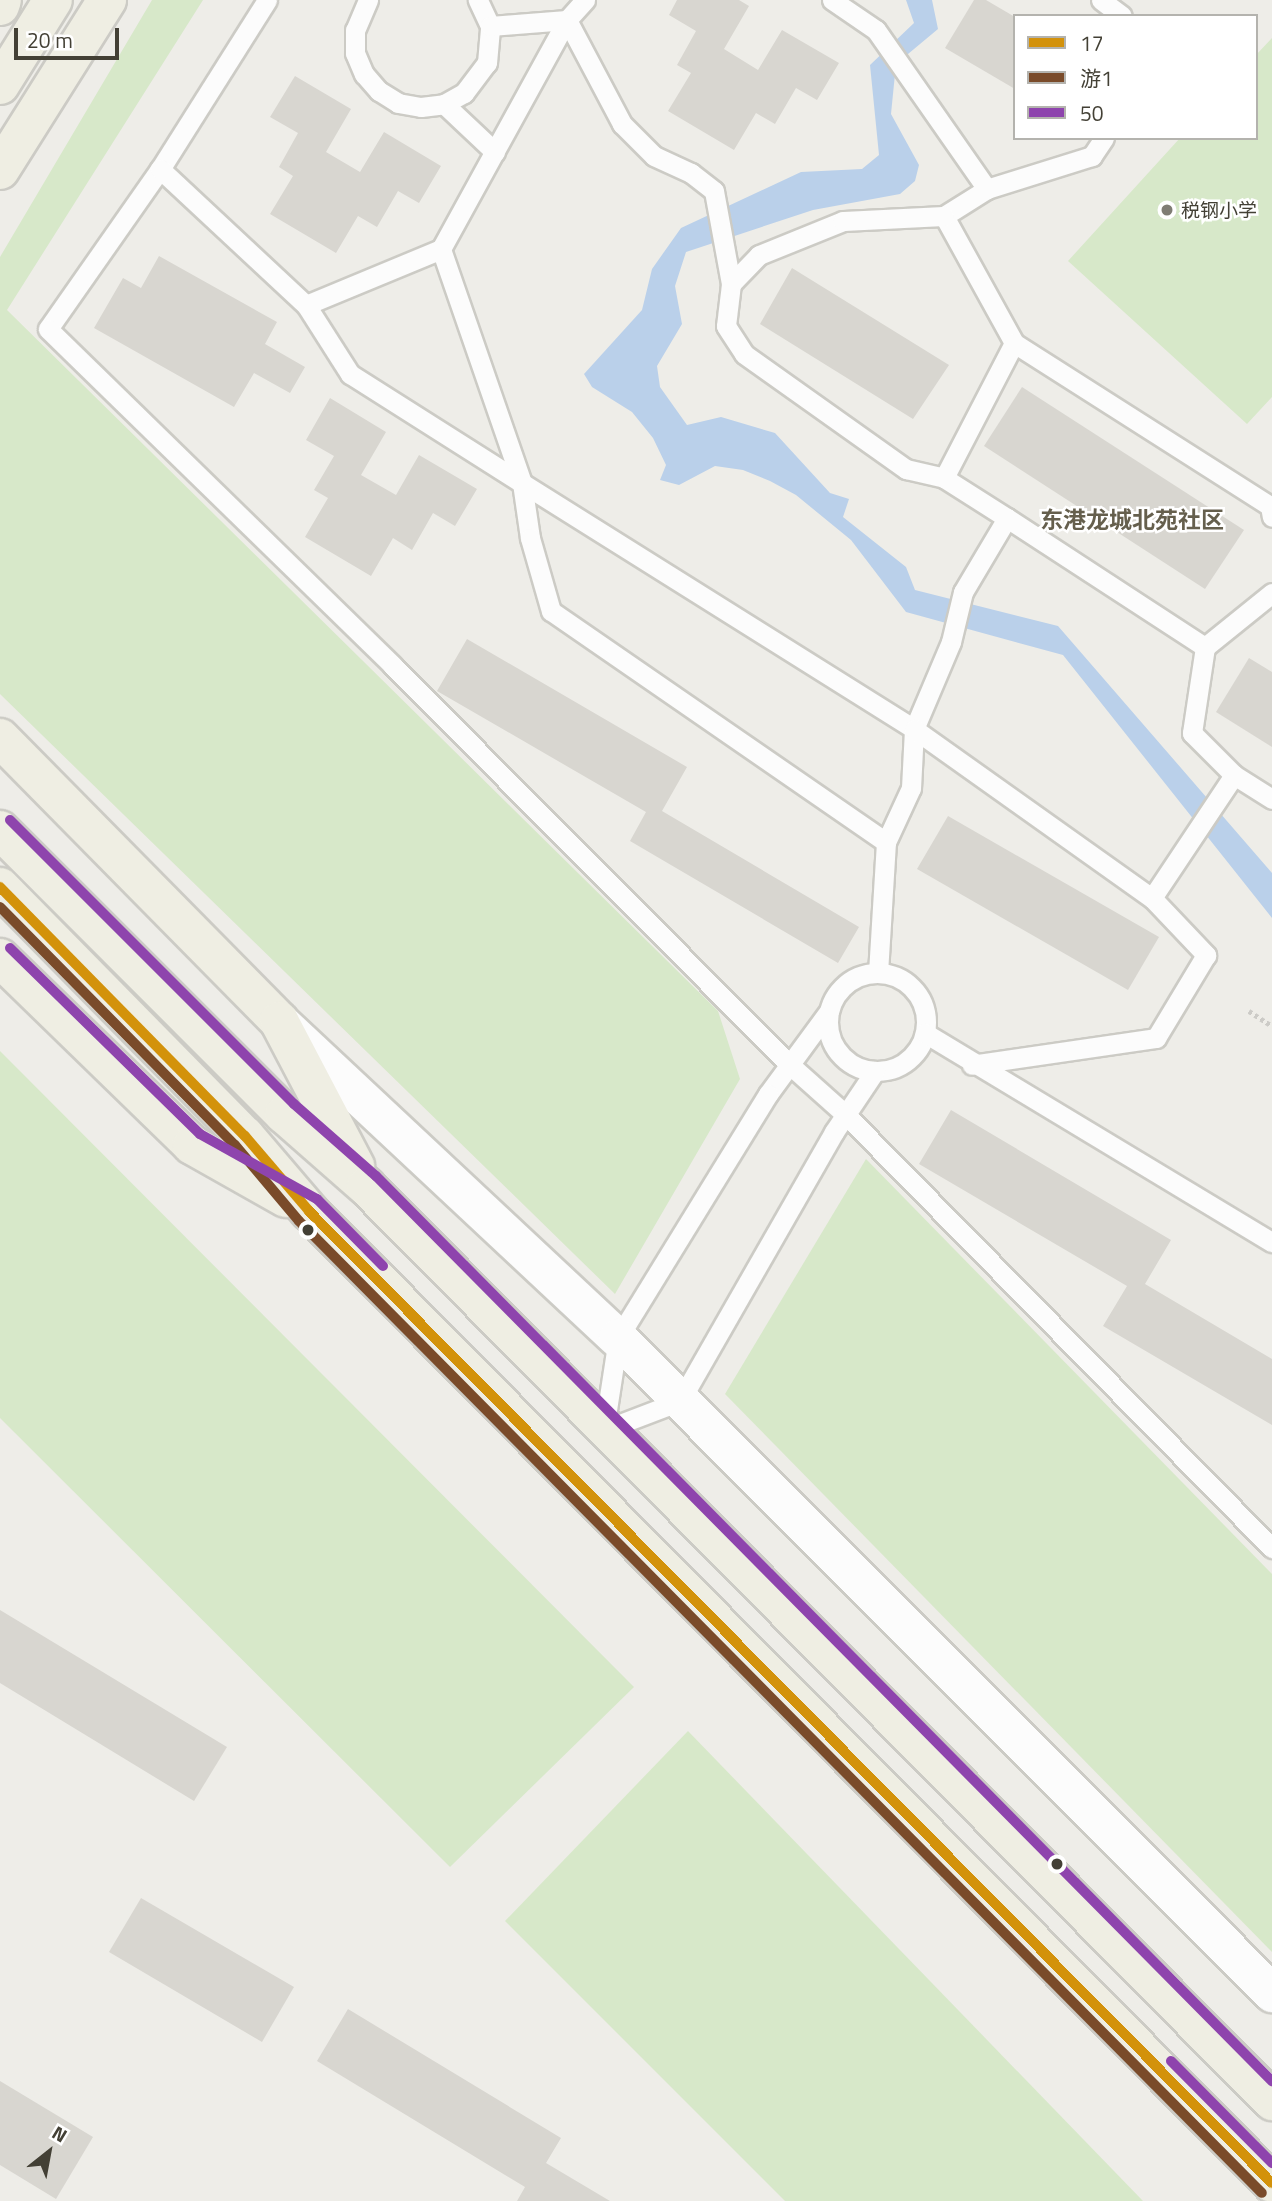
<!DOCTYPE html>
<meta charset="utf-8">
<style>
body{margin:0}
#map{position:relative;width:1272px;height:2201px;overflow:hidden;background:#eeede8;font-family:"Titillium Web","Noto Sans SC",sans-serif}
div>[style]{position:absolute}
.green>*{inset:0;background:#d7e8c9}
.water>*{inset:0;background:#bad0ea}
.building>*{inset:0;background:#d8d6d0}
.path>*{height:4.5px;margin-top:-2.25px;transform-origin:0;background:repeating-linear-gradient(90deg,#cccbc7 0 3.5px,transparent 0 7px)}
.roads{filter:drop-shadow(2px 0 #cccbc5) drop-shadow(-2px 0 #cccbc5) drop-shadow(0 2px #cccbc5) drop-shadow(0 -2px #cccbc5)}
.service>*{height:19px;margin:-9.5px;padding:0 9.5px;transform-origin:9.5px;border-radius:9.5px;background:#fcfcfc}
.service>.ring{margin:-9.5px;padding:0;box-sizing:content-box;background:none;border:19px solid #fcfcfc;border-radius:50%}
.minor>*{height:38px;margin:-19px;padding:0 19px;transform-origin:19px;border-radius:19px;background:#fcfcfc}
.primary>*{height:38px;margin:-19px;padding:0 19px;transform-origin:19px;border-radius:19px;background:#efeee3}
.bus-1>*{height:10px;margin:-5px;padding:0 5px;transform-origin:5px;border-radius:5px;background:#d3920b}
.bus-2>*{height:10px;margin:-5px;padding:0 5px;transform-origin:5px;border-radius:5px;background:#7a4b2a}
.bus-3>*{height:10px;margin:-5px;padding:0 5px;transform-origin:5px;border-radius:5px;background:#8e44ad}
.dots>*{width:19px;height:19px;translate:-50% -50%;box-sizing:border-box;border:4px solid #fff;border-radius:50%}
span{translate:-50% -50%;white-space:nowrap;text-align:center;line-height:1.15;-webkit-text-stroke:5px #fff;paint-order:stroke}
.poi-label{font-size:19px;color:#434035}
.left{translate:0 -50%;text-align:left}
.quarter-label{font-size:23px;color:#655f4d;font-weight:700}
.legend{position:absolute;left:1013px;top:14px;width:245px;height:126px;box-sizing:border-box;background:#fff;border:2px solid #b4b3ae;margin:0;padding:9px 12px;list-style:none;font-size:21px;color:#434035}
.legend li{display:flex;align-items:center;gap:14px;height:35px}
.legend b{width:35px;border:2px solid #b4b3ae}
.north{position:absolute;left:14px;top:2117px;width:70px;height:70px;-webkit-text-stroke:5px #fff;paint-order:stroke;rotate:31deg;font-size:19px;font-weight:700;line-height:28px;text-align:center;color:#434035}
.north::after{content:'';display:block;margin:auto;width:24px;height:32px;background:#434035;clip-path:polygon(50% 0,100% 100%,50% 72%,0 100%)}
.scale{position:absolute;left:14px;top:28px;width:105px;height:32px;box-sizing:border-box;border:4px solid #434035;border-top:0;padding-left:9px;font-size:21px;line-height:24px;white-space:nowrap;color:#434035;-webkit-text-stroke:5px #fff;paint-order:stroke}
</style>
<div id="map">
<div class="green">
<div style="clip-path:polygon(152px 0,203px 0,7px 310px,718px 1011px,740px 1079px,615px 1294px,0 694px,0 257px)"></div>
<div style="clip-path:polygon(1272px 38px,1272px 397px,1247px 424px,1068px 261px,1180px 138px,1256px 138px,1256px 55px)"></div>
<div style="clip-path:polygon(0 1051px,634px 1687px,450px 1867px,0 1418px)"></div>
<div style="clip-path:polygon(866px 1159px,1272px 1574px,1272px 1952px,725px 1394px)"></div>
<div style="clip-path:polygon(688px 1731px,1143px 2201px,785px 2201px,505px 1921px)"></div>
</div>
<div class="water">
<div style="clip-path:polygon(906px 0,932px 0,938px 29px,896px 64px,891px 114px,919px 165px,915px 181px,900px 194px,813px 210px,686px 252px,675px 286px,682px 324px,657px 366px,660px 387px,687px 425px,721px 417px,775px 433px,830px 493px,849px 499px,843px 517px,906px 567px,915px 590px,1058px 626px,1272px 873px,1272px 918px,1063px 655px,906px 612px,851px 540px,796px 495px,770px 481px,743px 470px,715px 466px,679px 485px,660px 480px,666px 465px,653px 438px,632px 412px,592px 387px,584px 374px,642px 310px,652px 269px,681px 228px,801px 172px,862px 169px,879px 155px,870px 65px,914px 23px)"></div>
</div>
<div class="building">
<div style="clip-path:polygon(677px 0,739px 0,749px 6px,724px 49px,758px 70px,782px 30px,839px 63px,817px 100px,796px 88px,775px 124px,756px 113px,734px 150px,668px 111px,691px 73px,677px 65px,696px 31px,669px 15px)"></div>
<div style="clip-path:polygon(974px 0,986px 0,1015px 17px,1015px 89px,945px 48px)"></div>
<div style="clip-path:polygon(295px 76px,351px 109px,326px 152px,360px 172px,384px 132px,441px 166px,419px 203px,398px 191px,377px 227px,358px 216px,336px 253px,270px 214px,293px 176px,279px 167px,298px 133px,270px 117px)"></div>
<div style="clip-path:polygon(159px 256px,277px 322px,265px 344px,305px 367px,290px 393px,254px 373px,234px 407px,94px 328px,123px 278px,141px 288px)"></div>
<div style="clip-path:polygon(792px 268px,949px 365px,913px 419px,760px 324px)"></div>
<div style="clip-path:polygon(1022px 387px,1244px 530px,1205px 589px,984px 446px)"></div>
<div style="clip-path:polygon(330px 398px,386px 432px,361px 475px,396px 495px,419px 455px,477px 489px,455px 526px,433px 513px,412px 550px,393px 538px,371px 576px,305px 537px,328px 498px,314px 490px,334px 456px,306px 440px)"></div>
<div style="clip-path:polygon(467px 639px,687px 767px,662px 811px,859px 927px,838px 963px,630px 841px,646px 812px,437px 691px)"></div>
<div style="clip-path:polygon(1249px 658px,1272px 672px,1272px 747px,1216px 712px)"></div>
<div style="clip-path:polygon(948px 816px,1159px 937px,1128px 990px,917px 869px)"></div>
<div style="clip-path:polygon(951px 1110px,1171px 1240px,1145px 1284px,1272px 1359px,1272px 1425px,1103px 1326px,1127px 1286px,919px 1164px)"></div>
<div style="clip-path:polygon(0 1610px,227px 1747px,194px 1801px,0 1683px)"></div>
<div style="clip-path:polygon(141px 1898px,294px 1987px,262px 2042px,109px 1952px)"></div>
<div style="clip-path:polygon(348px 2009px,561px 2138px,546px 2163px,610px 2201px,517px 2201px,525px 2187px,317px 2061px)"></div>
<div style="clip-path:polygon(0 2081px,93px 2137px,56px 2199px,0 2165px)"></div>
</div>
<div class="path">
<div style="left:1249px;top:1011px;width:27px;rotate:33deg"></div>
</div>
<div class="roads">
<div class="service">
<div style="left:267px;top:0;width:200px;rotate:122.3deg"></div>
<div style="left:160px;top:169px;width:195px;rotate:125deg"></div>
<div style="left:48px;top:329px;width:481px;rotate:44.3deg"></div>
<div style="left:392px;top:665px;width:564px;rotate:45.14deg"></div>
<div style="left:790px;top:1065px;width:74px;rotate:41.7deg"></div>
<div style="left:845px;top:1114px;width:609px;rotate:45.47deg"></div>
<div style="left:368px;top:0;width:33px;rotate:113deg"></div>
<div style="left:355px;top:30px;width:23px;rotate:90deg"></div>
<div style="left:355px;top:53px;width:23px;rotate:67deg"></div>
<div style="left:364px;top:74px;width:23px;rotate:49deg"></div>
<div style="left:379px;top:91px;width:22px;rotate:32deg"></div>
<div style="left:398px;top:103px;width:23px;rotate:10deg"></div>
<div style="left:421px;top:107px;width:23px;rotate:-7deg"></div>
<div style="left:444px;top:104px;width:23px;rotate:-29deg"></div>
<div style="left:464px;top:93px;width:38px;rotate:-53deg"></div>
<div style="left:487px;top:63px;width:37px;rotate:-85deg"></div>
<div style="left:490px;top:26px;width:29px;rotate:-115deg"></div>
<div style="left:832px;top:0;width:53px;rotate:34.3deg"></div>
<div style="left:876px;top:30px;width:194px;rotate:55.1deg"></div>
<div style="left:1101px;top:0;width:26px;rotate:37deg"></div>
<div style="left:567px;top:20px;width:118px;rotate:62.1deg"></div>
<div style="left:622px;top:124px;width:45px;rotate:45deg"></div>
<div style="left:654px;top:156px;width:41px;rotate:24.7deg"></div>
<div style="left:691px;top:173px;width:29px;rotate:38deg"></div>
<div style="left:714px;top:191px;width:95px;rotate:79.6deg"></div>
<div style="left:731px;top:284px;width:42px;rotate:96.8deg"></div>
<div style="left:726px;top:326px;width:33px;rotate:57deg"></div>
<div style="left:744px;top:354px;width:199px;rotate:35.4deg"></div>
<div style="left:906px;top:469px;width:39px;rotate:13deg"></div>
<div style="left:944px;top:478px;width:75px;rotate:32.4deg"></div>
<div style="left:1007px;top:518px;width:86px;rotate:120.7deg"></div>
<div style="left:963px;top:592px;width:51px;rotate:103.5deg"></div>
<div style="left:951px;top:642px;width:95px;rotate:113deg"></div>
<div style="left:914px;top:729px;width:59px;rotate:92.9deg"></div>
<div style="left:911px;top:788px;width:60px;rotate:114.8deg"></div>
<div style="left:886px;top:842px;width:130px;rotate:93.5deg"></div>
<div style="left:490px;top:26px;width:77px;rotate:-4.5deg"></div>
<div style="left:444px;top:104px;width:70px;rotate:43.3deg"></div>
<div style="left:1104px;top:138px;width:22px;rotate:124deg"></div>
<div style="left:1092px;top:156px;width:110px;rotate:162.6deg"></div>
<div style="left:987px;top:189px;width:51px;rotate:147.9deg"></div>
<div style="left:944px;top:216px;width:145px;rotate:61.1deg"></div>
<div style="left:1014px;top:343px;width:303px;rotate:32.5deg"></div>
<div style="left:1270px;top:506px;width:11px;rotate:80deg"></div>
<div style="left:160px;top:169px;width:200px;rotate:43deg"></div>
<div style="left:306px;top:305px;width:82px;rotate:57.5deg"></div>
<div style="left:350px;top:374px;width:204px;rotate:32.4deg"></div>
<div style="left:522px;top:483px;width:56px;rotate:81.7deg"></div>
<div style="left:530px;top:538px;width:76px;rotate:74deg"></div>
<div style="left:551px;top:611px;width:407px;rotate:34.6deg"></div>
<div style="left:441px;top:249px;width:248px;rotate:70.9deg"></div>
<div style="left:522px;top:483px;width:463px;rotate:32.1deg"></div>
<div style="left:914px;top:729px;width:292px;rotate:35.4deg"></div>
<div style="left:1152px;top:898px;width:79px;rotate:46.5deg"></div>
<div style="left:1206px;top:955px;width:97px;rotate:121.1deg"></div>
<div style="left:1156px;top:1038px;width:186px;rotate:171.7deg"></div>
<div style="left:731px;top:284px;width:40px;rotate:-46deg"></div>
<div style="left:759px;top:255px;width:91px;rotate:-22deg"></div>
<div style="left:843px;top:221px;width:101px;rotate:-2.8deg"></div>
<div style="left:306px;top:305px;width:146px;rotate:-22.5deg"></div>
<div style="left:441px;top:249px;width:261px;rotate:-61.2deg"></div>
<div style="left:567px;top:20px;width:27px;rotate:-48deg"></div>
<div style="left:944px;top:478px;width:152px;rotate:-62.6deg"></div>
<div style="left:1007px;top:518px;width:236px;rotate:33.1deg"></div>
<div style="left:1272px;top:593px;width:86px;rotate:141.1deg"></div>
<div style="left:1205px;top:647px;width:87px;rotate:98.6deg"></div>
<div style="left:1192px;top:733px;width:59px;rotate:45deg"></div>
<div style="left:1234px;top:775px;width:45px;rotate:32.3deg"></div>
<div style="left:1152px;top:898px;width:148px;rotate:-56.3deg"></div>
<div class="ring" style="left:828px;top:973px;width:79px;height:79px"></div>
<div style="left:829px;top:1011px;width:103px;rotate:126.3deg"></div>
<div style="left:768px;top:1094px;width:286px;rotate:121.6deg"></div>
<div style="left:618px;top:1338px;width:93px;rotate:98.7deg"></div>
<div style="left:604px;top:1430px;width:81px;rotate:-20.9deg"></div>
<div style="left:680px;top:1401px;width:310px;rotate:-60.2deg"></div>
<div style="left:834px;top:1132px;width:73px;rotate:-56.1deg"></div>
<div style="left:925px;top:1033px;width:405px;rotate:31.1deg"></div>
</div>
<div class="minor">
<div style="left:283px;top:1025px;width:458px;rotate:43.1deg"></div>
<div style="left:618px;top:1338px;width:926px;rotate:45.04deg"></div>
</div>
<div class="primary">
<div style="left:0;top:6px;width:6px;rotate:-72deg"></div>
<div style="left:0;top:85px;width:100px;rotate:-58.1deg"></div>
<div style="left:0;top:170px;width:201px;rotate:-57.8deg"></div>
<div style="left:0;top:738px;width:397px;rotate:45.4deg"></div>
<div style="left:279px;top:1021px;width:164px;rotate:62.3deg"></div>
<div style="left:0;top:830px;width:402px;rotate:45deg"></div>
<div style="left:284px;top:1114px;width:109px;rotate:41.3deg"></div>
<div style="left:366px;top:1186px;width:1288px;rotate:45.28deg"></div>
<div style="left:0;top:887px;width:349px;rotate:45.5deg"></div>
<div style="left:245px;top:1136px;width:99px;rotate:49.5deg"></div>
<div style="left:309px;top:1211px;width:1368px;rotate:45.27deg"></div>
<div style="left:0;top:958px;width:268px;rotate:44.2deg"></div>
<div style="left:192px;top:1145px;width:108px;rotate:29.4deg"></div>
</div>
</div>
<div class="bus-1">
<div style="left:0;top:887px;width:349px;rotate:45.5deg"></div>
<div style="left:245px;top:1136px;width:99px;rotate:49.5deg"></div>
<div style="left:309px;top:1211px;width:1368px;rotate:45.27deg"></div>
</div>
<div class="bus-2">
<div style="left:0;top:907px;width:334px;rotate:45.4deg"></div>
<div style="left:235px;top:1145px;width:99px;rotate:49.9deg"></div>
<div style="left:299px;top:1221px;width:1368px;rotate:45.27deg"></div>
</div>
<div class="bus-3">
<div style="left:10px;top:820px;width:402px;rotate:45deg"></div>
<div style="left:294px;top:1104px;width:109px;rotate:41.3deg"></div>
<div style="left:376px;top:1176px;width:1274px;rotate:45.29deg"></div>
<div style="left:10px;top:948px;width:266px;rotate:44.4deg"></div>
<div style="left:200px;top:1134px;width:134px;rotate:29.1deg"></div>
<div style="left:317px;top:1199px;width:94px;rotate:45.4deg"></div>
<div style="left:1171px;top:2061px;width:144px;rotate:45.3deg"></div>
</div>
<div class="dots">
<div style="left:1167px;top:210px;background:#7f7d74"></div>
<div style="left:308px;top:1230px;background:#434035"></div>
<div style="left:1057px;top:1864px;background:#434035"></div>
</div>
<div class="poi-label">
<span class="left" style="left:1181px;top:210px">税钢小学</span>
</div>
<div class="quarter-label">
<span style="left:1132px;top:520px">东港龙城北苑社区</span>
</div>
<ul class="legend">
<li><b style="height:9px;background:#d3920b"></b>17</li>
<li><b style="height:9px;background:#7a4b2a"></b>游1</li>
<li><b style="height:9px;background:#8e44ad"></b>50</li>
</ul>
<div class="north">N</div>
<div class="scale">20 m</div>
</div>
